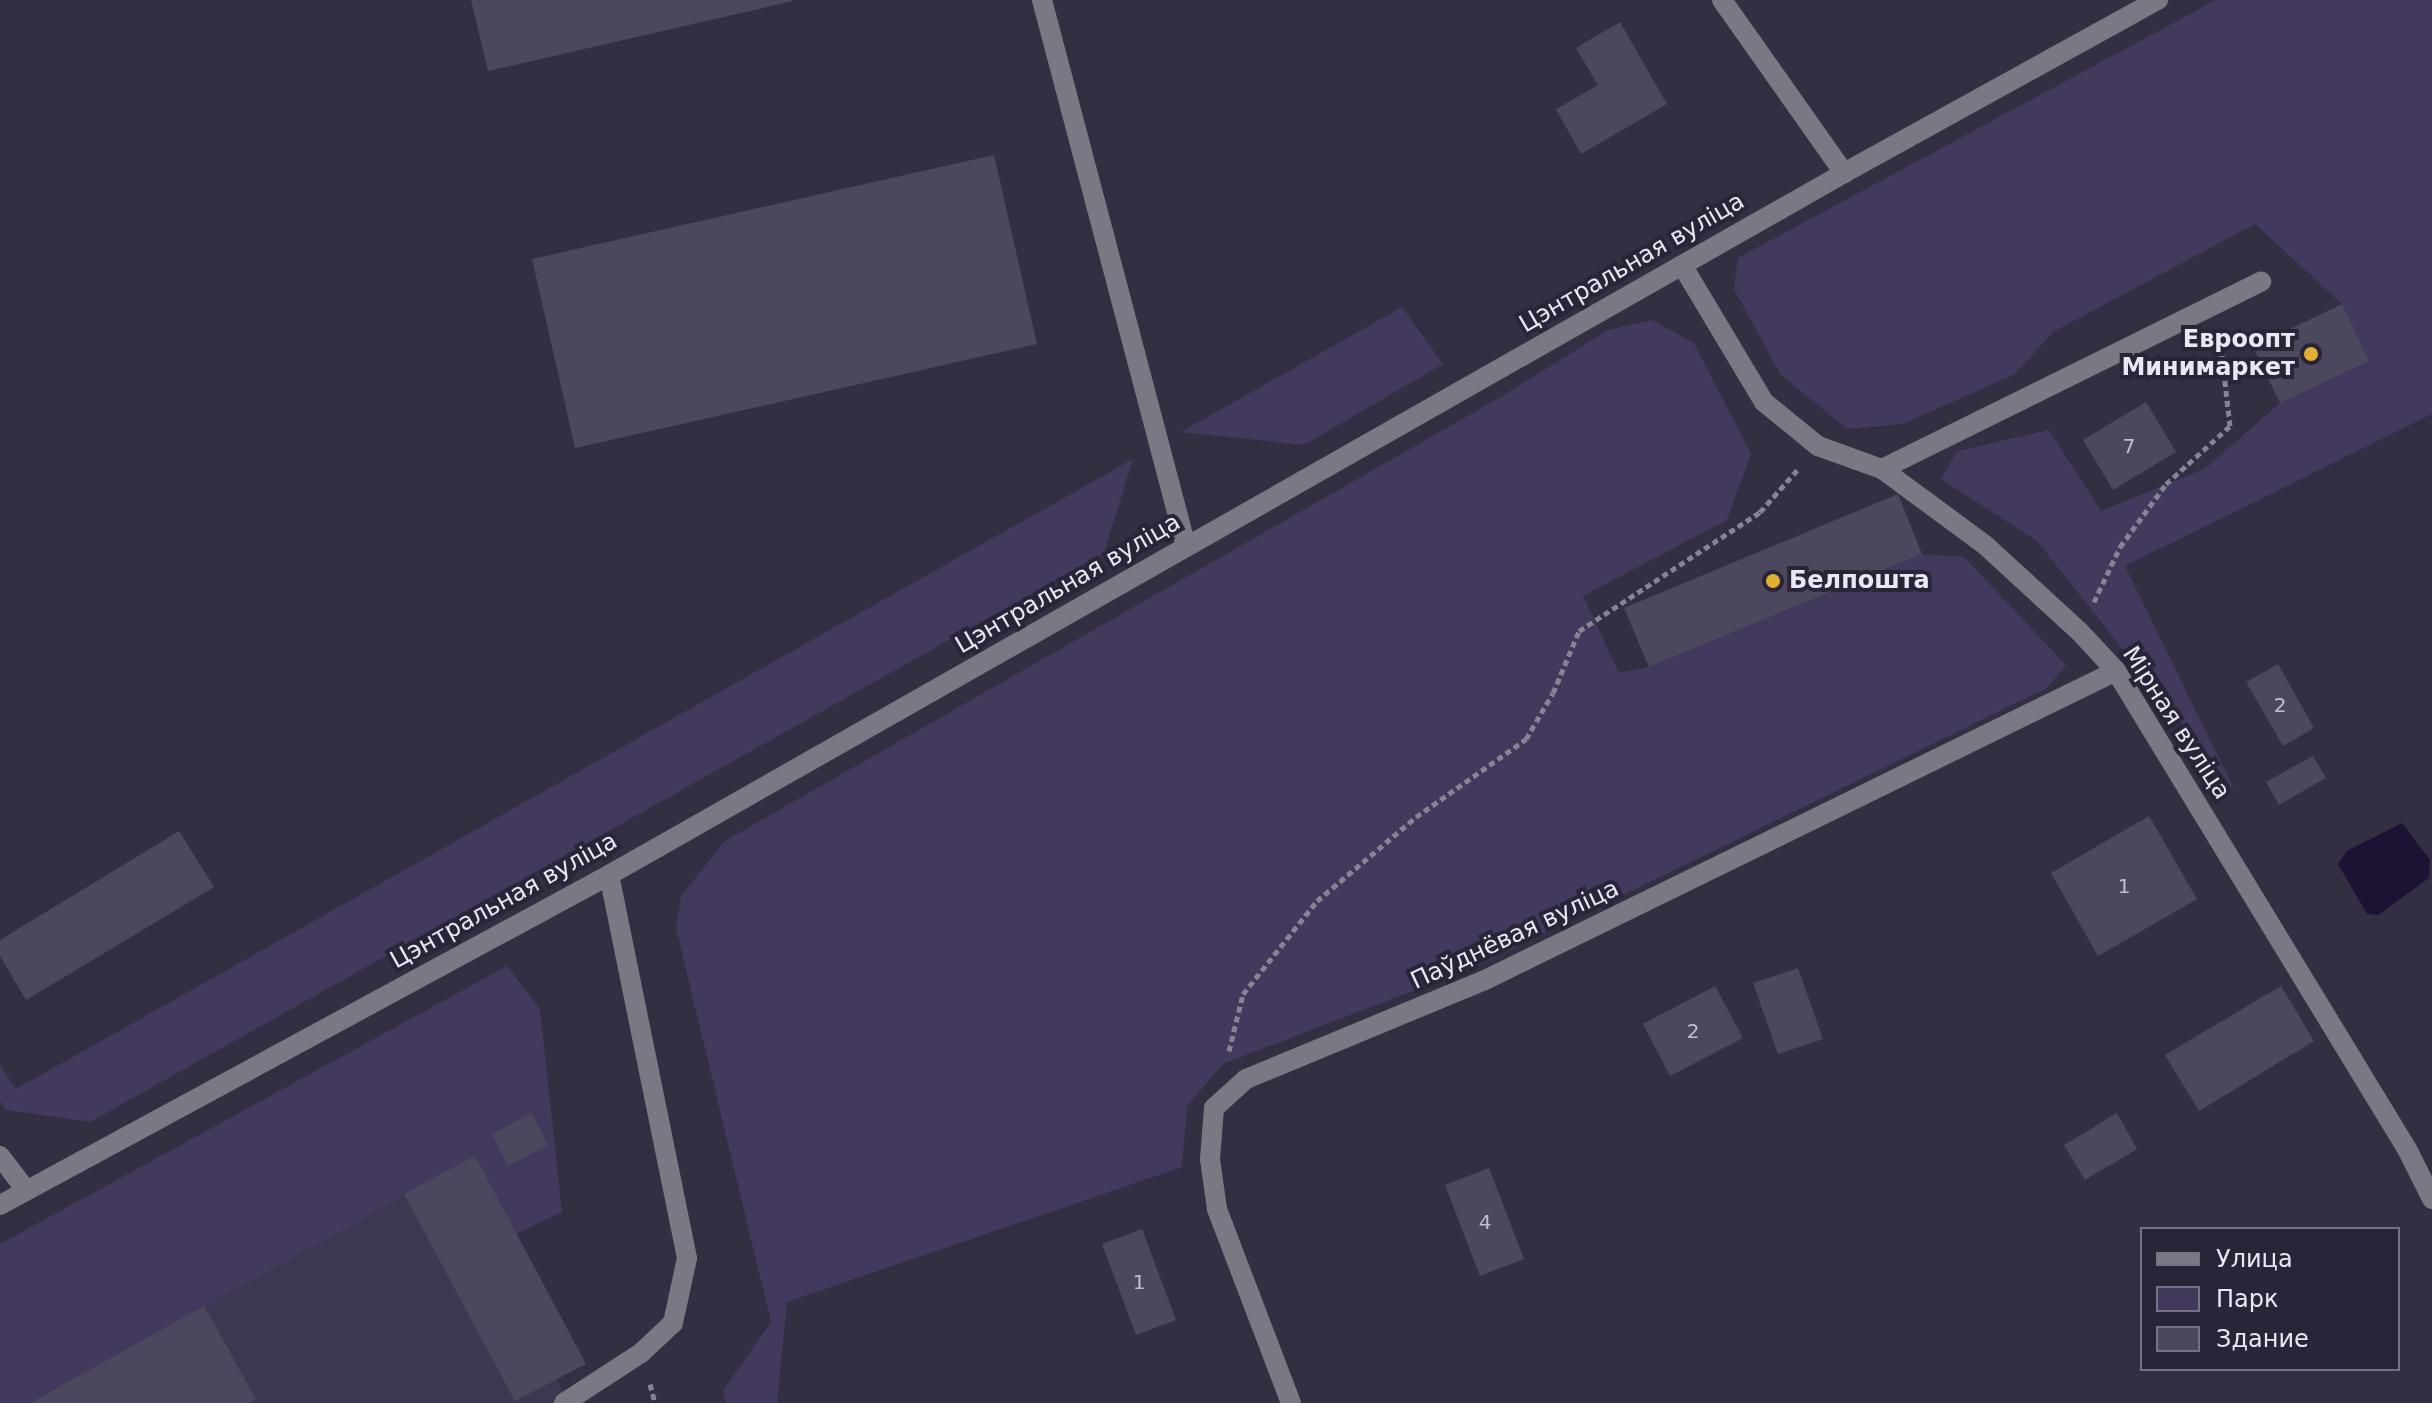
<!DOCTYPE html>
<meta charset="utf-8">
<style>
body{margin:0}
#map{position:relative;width:2432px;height:1403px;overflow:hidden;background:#342e43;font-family:"DejaVu Sans",sans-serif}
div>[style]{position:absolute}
.built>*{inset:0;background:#3e3751}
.green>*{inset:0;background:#43395c}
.water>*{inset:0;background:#1e1234}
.building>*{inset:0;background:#4d475e}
.path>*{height:5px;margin-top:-2.5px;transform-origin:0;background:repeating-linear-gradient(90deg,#878294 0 6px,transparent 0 10px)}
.minor>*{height:20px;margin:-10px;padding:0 10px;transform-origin:10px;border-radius:10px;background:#7b7883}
.dots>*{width:22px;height:22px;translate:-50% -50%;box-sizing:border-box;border:4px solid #2a2438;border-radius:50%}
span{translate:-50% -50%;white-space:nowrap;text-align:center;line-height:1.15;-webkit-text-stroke:8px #2a2438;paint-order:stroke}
.number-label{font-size:20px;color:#c3bece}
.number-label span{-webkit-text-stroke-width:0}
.street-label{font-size:24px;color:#eae6f4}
.poi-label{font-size:24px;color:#eae6f4;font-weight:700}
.right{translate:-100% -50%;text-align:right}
.left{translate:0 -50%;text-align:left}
.legend{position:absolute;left:2140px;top:1227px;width:260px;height:144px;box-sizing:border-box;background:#2a2438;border:2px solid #777283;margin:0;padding:10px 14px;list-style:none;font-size:24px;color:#eae6f4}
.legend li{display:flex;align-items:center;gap:16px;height:40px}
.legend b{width:40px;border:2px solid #777283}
</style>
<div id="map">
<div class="built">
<div style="clip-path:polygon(475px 1156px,586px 1364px,557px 1379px,567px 1403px,31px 1403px)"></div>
</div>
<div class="green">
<div style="clip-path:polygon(2216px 0,2432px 0,2432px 414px,2125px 566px,2235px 791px,2037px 541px,1941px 479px,1957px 451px,2049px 430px,2101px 511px,2206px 468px,2280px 403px,2368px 361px,2342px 304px,2255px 224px,2053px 332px,2015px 374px,1903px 424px,1847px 429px,1780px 374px,1734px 289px,1738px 258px)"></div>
<div style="clip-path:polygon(1402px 307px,1443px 364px,1304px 445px,1181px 432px)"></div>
<div style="clip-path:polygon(1652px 320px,1694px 343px,1751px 454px,1727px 520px,1583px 596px,1619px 673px,1649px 667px,1922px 554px,1964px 557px,2066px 665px,2047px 688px,1480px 965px,1223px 1064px,1187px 1106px,1182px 1167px,787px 1302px,777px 1403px,726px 1403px,723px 1391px,771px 1322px,676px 928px,681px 896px,725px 841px,1499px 398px,1608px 330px)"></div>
<div style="clip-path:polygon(1133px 459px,1104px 553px,90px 1122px,6px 1110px,0 1101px,0 1065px,16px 1089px)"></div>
<div style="clip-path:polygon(507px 966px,540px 1009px,562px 1212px,516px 1234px,475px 1157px,31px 1403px,0 1403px,0 1244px)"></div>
</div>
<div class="water">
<div style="clip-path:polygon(2402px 823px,2430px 860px,2429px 878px,2378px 915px,2367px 914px,2338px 864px,2347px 851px)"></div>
</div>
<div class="building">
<div style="clip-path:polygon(471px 0,793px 0,793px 1px,488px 71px)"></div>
<div style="clip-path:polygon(1620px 22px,1667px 104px,1581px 154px,1556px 109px,1598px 85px,1576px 48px)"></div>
<div style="clip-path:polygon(994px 155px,1037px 344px,575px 448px,532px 259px)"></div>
<div style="clip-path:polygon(2342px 304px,2369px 361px,2280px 403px,2253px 347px)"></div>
<div style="clip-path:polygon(2146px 402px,2176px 452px,2113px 490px,2083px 440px)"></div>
<div style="clip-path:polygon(1898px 494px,1922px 554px,1649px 667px,1624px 608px)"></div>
<div style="clip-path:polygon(2278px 664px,2314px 728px,2283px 746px,2246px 682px)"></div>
<div style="clip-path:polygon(2313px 756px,2326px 778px,2279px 805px,2266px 782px)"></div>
<div style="clip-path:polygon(2149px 816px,2197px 899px,2098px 956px,2051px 873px)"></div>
<div style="clip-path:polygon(179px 831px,214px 887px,26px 1000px,0 956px,0 940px)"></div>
<div style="clip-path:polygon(1798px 968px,1823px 1039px,1778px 1054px,1753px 983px)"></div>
<div style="clip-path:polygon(1715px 986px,1743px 1038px,1670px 1076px,1643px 1024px)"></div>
<div style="clip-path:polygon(2281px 986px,2314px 1041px,2199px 1111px,2165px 1055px)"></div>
<div style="clip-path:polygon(532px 1113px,548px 1145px,508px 1166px,492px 1134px)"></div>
<div style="clip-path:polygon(2117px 1113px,2137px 1149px,2085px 1180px,2064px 1145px)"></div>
<div style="clip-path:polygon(475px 1156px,586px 1364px,515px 1401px,404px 1194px)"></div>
<div style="clip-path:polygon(1489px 1168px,1524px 1259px,1480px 1276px,1445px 1185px)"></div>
<div style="clip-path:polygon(1142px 1229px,1176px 1320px,1136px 1335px,1102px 1244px)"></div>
<div style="clip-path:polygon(204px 1306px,256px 1399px,248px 1403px,30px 1403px)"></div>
</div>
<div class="path">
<div style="left:2094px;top:602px;width:61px;rotate:-64.7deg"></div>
<div style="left:2120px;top:547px;width:78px;rotate:-53.9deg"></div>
<div style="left:2166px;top:484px;width:86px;rotate:-42.2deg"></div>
<div style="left:2230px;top:426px;width:89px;rotate:-96.5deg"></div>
<div style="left:1229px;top:1051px;width:59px;rotate:-76.2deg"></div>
<div style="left:1243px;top:994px;width:119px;rotate:-51.5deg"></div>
<div style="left:1317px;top:901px;width:130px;rotate:-40.3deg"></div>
<div style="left:1416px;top:817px;width:135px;rotate:-35.3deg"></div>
<div style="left:1526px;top:739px;width:53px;rotate:-59.6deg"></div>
<div style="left:1553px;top:693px;width:67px;rotate:-67.2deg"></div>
<div style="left:1579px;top:631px;width:217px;rotate:-33.3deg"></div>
<div style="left:1760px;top:512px;width:59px;rotate:-48.4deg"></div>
<div style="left:650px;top:1384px;width:20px;rotate:75deg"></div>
</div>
<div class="minor">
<div style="left:1042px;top:0;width:565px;rotate:75.23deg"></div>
<div style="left:1722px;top:0;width:212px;rotate:54.8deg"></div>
<div style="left:1682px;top:265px;width:160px;rotate:59.1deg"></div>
<div style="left:1764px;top:402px;width:70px;rotate:39.2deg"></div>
<div style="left:1818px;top:446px;width:68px;rotate:19.8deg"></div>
<div style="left:1882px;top:469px;width:128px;rotate:36.4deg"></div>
<div style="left:1985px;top:545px;width:127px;rotate:42.5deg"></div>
<div style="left:2079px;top:631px;width:54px;rotate:47.2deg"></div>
<div style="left:2116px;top:671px;width:560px;rotate:58.67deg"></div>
<div style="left:2407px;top:1149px;width:56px;rotate:63.4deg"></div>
<div style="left:1882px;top:469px;width:423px;rotate:-26.3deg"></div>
<div style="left:0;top:1156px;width:43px;rotate:52.6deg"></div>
<div style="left:0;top:1205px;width:693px;rotate:-28.45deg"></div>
<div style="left:609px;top:875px;width:1421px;rotate:-29.61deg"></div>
<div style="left:1844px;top:173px;width:359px;rotate:-28.9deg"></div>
<div style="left:564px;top:1403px;width:92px;rotate:-33deg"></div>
<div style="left:641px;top:1353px;width:44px;rotate:-43.2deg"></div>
<div style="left:673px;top:1323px;width:66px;rotate:-77.8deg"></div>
<div style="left:687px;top:1258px;width:391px;rotate:-101.5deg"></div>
<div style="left:1291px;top:1403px;width:208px;rotate:-110.9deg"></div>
<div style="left:1217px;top:1209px;width:50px;rotate:-98deg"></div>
<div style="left:1210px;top:1159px;width:51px;rotate:-85.5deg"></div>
<div style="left:1214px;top:1108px;width:43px;rotate:-42.2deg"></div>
<div style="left:1246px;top:1079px;width:256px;rotate:-22.5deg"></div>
<div style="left:1483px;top:981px;width:705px;rotate:-26.09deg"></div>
</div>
<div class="dots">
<div style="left:2311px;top:354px;background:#dfb034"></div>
<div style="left:1773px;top:581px;background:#dfb034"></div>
</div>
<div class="number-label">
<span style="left:2129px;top:446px">7</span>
<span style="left:2280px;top:705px">2</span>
<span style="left:2124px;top:886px">1</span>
<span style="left:1693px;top:1031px">2</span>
<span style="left:1485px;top:1222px">4</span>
<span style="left:1139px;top:1282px">1</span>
</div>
<div class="street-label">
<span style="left:1632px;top:263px;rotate:-30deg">Цэнтральная вуліца</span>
<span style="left:1068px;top:584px;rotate:-30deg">Цэнтральная вуліца</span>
<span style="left:2176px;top:723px;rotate:57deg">Мірная вуліца</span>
<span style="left:504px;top:901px;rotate:-29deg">Цэнтральная вуліца</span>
<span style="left:1515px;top:935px;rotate:-25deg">Паўднёвая вуліца</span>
</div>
<div class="poi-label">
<span class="right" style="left:2295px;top:354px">Евроопт<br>Минимаркет</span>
<span class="left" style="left:1789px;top:581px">Белпошта</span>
</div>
<ul class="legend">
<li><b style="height:10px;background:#7b7883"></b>Улица</li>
<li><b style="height:22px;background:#43395c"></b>Парк</li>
<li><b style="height:22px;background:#4d475e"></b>Здание</li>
</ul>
</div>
